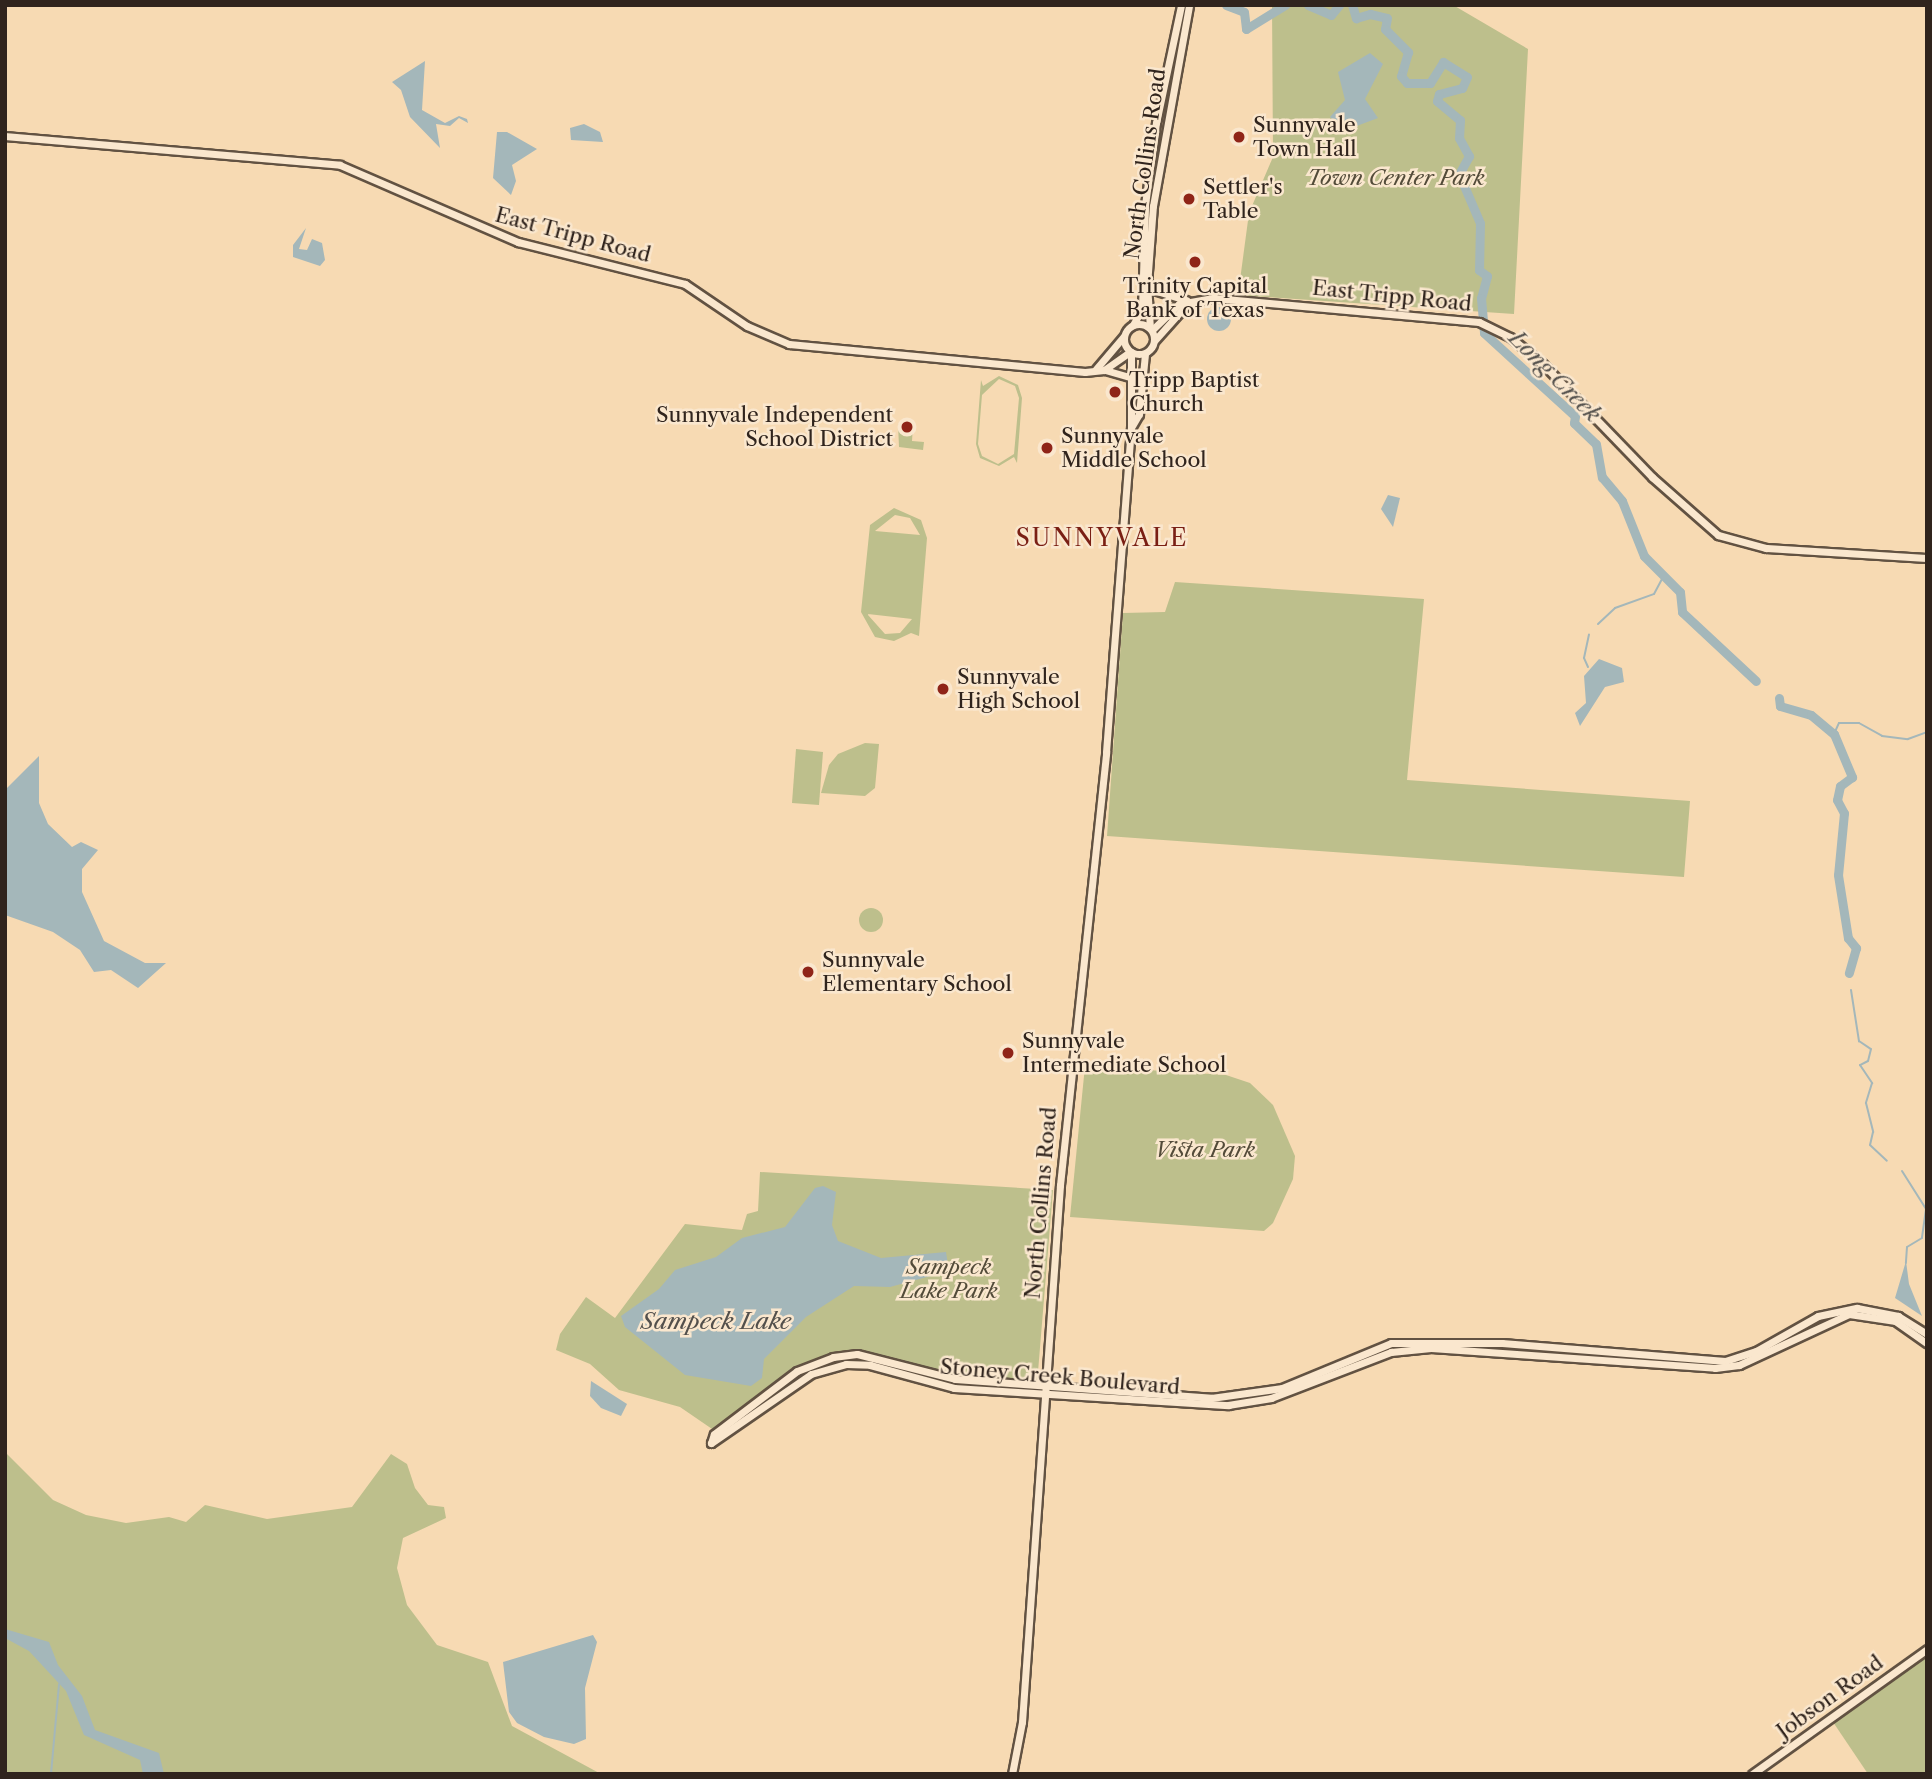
<!DOCTYPE html>
<style>
body{margin:0}
#map{position:relative;width:1932px;height:1779px;overflow:hidden;background:#f7dab3;font-family:"Libre Caslon Text",serif}
div>[style]{position:absolute}
.green>*{inset:0;background:#bdbf8c}
.round{border-radius:50%}
.water>*{inset:0;background:#a4b7ba}
.stream>*{height:2px;margin:-1px;padding:0 1px;transform-origin:1px;border-radius:1px;background:#a4b7ba}
.river>*{height:9px;margin:-4.5px;padding:0 4.5px;transform-origin:4.5px;border-radius:4.5px;background:#a4b7ba}
.roads{filter:drop-shadow(2px 0 #625242) drop-shadow(-2px 0 #625242) drop-shadow(0 2px #625242) drop-shadow(0 -2px #625242)}
.minor>*{height:7px;margin:-3.5px;padding:0 3.5px;transform-origin:3.5px;border-radius:3.5px;background:#fae7ce}
.minor>.ring{margin:-3.5px;padding:0;box-sizing:content-box;background:none;border:7px solid #fae7ce;border-radius:50%}
.dots>*{width:19px;height:19px;translate:-50% -50%;box-sizing:border-box;border:4px solid #fae7ce;border-radius:50%}
span{translate:-50% -50%;white-space:nowrap;text-align:center;line-height:1.15;-webkit-text-stroke:5px #fae7ce;paint-order:stroke}
.poi-label{font-size:21px;color:#30241d}
.left{translate:0 -50%;text-align:left}
.right{translate:-100% -50%;text-align:right}
.street-label{font-size:21px;color:#30241d}
.park-label{font-size:21px;color:#534b39;font-style:italic}
.water-label{font-size:23px;color:#53504c;font-style:italic}
.quarter-label{font-size:24px;color:#7a1f14;letter-spacing:2px}
.frame{position:absolute;inset:0;border:7px solid #30241d;pointer-events:none}
</style>
<div id="map">
<div class="green">
<div style="clip-path:polygon(1272px 5px,1453px 5px,1528px 49px,1514px 314px,1238px 295px,1249px 213px,1273px 157px)"></div>
<div style="clip-path:polygon(evenodd,999px 376px,1018px 385px,1022px 398px,1017px 463px,1014px 457px,999px 466px,980px 458px,976px 444px,981px 380px,983px 386px,999px 376px,999px 379px,1015px 386px,1019px 398px,1014px 454px,998px 464px,982px 456px,978px 444px,982px 395px,999px 379px)"></div>
<div style="clip-path:polygon(898px 424px,913px 425px,912px 441px,924px 442px,923px 450px,899px 447px)"></div>
<div style="clip-path:polygon(evenodd,894px 508px,921px 520px,927px 538px,919px 636px,911px 633px,894px 641px,875px 637px,861px 612px,870px 525px,894px 508px,895px 515px,910px 518px,920px 535px,875px 531px,895px 515px,894px 508px,868px 615px,868px 614px,912px 619px,900px 633px,885px 634px,868px 615px)"></div>
<div style="clip-path:polygon(1175px 582px,1424px 599px,1407px 780px,1690px 801px,1684px 877px,1107px 836px,1123px 613px,1165px 612px)"></div>
<div style="clip-path:polygon(865px 743px,879px 744px,875px 788px,865px 796px,821px 793px,829px 765px,838px 754px)"></div>
<div style="clip-path:polygon(796px 749px,823px 752px,819px 805px,792px 803px)"></div>
<div class="round" style="left:859px;top:908px;width:24px;height:24px"></div>
<div style="clip-path:polygon(1085px 1066px,1226px 1075px,1250px 1083px,1273px 1105px,1295px 1156px,1293px 1179px,1273px 1223px,1264px 1231px,1070px 1217px)"></div>
<div style="clip-path:polygon(760px 1172px,1053px 1190px,1037px 1384px,945px 1375px,857px 1352px,807px 1364px,715px 1431px,680px 1407px,619px 1390px,590px 1364px,556px 1350px,560px 1334px,586px 1297px,615px 1318px,685px 1224px,742px 1230px,747px 1214px,758px 1211px)"></div>
<div style="clip-path:polygon(5px 1452px,53px 1500px,86px 1515px,126px 1523px,169px 1517px,186px 1522px,205px 1505px,267px 1519px,352px 1507px,391px 1454px,407px 1464px,415px 1488px,428px 1505px,444px 1507px,446px 1518px,403px 1538px,397px 1568px,407px 1605px,437px 1645px,488px 1662px,512px 1726px,601px 1774px,5px 1774px)"></div>
<div style="clip-path:polygon(1927px 1653px,1927px 1774px,1868px 1774px,1833px 1722px)"></div>
</div>
<div class="water">
<div style="clip-path:polygon(1370px 53px,1383px 64px,1365px 99px,1378px 118px,1346px 130px,1330px 117px,1345px 100px,1338px 72px)"></div>
<div style="clip-path:polygon(425px 61px,422px 110px,445px 123px,459px 116px,467px 119px,468px 123px,459px 118px,450px 126px,436px 124px,440px 148px,410px 117px,401px 90px,392px 82px)"></div>
<div style="clip-path:polygon(584px 124px,600px 132px,603px 142px,571px 140px,570px 128px)"></div>
<div style="clip-path:polygon(497px 132px,507px 132px,537px 149px,512px 165px,516px 181px,511px 195px,493px 178px)"></div>
<div style="clip-path:polygon(306px 228px,299px 249px,307px 250px,312px 239px,322px 243px,325px 260px,320px 266px,293px 257px,293px 245px)"></div>
<div class="round" style="left:1207px;top:307px;width:24px;height:24px"></div>
<div style="clip-path:polygon(1388px 495px,1400px 498px,1393px 527px,1381px 509px)"></div>
<div style="clip-path:polygon(1599px 659px,1622px 668px,1624px 682px,1605px 687px,1580px 726px,1575px 713px,1586px 703px,1584px 676px)"></div>
<div style="clip-path:polygon(39px 756px,39px 803px,48px 824px,72px 847px,81px 842px,98px 850px,82px 869px,82px 892px,104px 941px,145px 963px,166px 963px,138px 988px,111px 970px,94px 972px,80px 950px,53px 932px,5px 915px,5px 790px)"></div>
<div style="clip-path:polygon(823px 1186px,836px 1192px,832px 1225px,838px 1241px,881px 1258px,946px 1252px,949px 1271px,890px 1287px,854px 1286px,806px 1317px,764px 1359px,762px 1378px,751px 1386px,685px 1375px,625px 1327px,621px 1316px,659px 1289px,675px 1270px,716px 1257px,742px 1238px,785px 1227px,815px 1188px)"></div>
<div style="clip-path:polygon(1906px 1261px,1909px 1284px,1922px 1316px,1895px 1298px)"></div>
<div style="clip-path:polygon(591px 1381px,627px 1404px,621px 1416px,601px 1408px,590px 1396px)"></div>
<div style="clip-path:polygon(5px 1629px,49px 1642px,58px 1665px,82px 1696px,95px 1730px,159px 1753px,164px 1774px,143px 1774px,140px 1760px,84px 1735px,66px 1691px,29px 1651px,5px 1638px)"></div>
<div style="clip-path:polygon(593px 1635px,597px 1642px,585px 1688px,586px 1739px,574px 1744px,544px 1737px,517px 1723px,509px 1712px,503px 1662px)"></div>
</div>
<div class="stream">
<div style="left:1598px;top:624px;width:23px;rotate:-43deg"></div>
<div style="left:1615px;top:608px;width:41px;rotate:-19.7deg"></div>
<div style="left:1654px;top:594px;width:19px;rotate:-62deg"></div>
<div style="left:1588px;top:667px;width:10px;rotate:-114deg"></div>
<div style="left:1584px;top:658px;width:24px;rotate:-78deg"></div>
<div style="left:1834px;top:734px;width:12px;rotate:-66deg"></div>
<div style="left:1839px;top:723px;width:20px"></div>
<div style="left:1859px;top:723px;width:26px;rotate:29deg"></div>
<div style="left:1882px;top:736px;width:26px;rotate:7deg"></div>
<div style="left:1908px;top:739px;width:20px;rotate:-20deg"></div>
<div style="left:1851px;top:990px;width:52px;rotate:81.1deg"></div>
<div style="left:1859px;top:1041px;width:14px;rotate:34deg"></div>
<div style="left:1871px;top:1049px;width:12px;rotate:104deg"></div>
<div style="left:1868px;top:1061px;width:9px;rotate:153deg"></div>
<div style="left:1860px;top:1065px;width:22px;rotate:56deg"></div>
<div style="left:1872px;top:1083px;width:21px;rotate:107deg"></div>
<div style="left:1866px;top:1103px;width:30px;rotate:76deg"></div>
<div style="left:1873px;top:1132px;width:13px;rotate:103deg"></div>
<div style="left:1870px;top:1145px;width:23px;rotate:43deg"></div>
<div style="left:1902px;top:1171px;width:45px;rotate:57.7deg"></div>
<div style="left:1926px;top:1209px;width:29px;rotate:98deg"></div>
<div style="left:1922px;top:1238px;width:17px;rotate:149deg"></div>
<div style="left:1907px;top:1247px;width:16px;rotate:94deg"></div>
<div style="left:51px;top:1774px;width:90px;rotate:-84.9deg"></div>
</div>
<div class="river">
<div style="left:1226px;top:5px;width:19px;rotate:21deg"></div>
<div style="left:1244px;top:12px;width:17px;rotate:83deg"></div>
<div style="left:1246px;top:29px;width:46px;rotate:-31.6deg"></div>
<div style="left:1308px;top:5px;width:25px;rotate:23deg"></div>
<div style="left:1331px;top:15px;width:13px;rotate:-51deg"></div>
<div style="left:1352px;top:5px;width:14px;rotate:73deg"></div>
<div style="left:1356px;top:18px;width:15px;rotate:-16deg"></div>
<div style="left:1370px;top:14px;width:17px;rotate:13deg"></div>
<div style="left:1387px;top:18px;width:11px;rotate:100deg"></div>
<div style="left:1385px;top:29px;width:33px;rotate:45deg"></div>
<div style="left:1408px;top:52px;width:25px;rotate:106deg"></div>
<div style="left:1401px;top:76px;width:9px;rotate:49deg"></div>
<div style="left:1407px;top:83px;width:23px"></div>
<div style="left:1430px;top:83px;width:25px;rotate:-58deg"></div>
<div style="left:1443px;top:62px;width:28px;rotate:32deg"></div>
<div style="left:1467px;top:77px;width:12px;rotate:114deg"></div>
<div style="left:1462px;top:88px;width:24px;rotate:165deg"></div>
<div style="left:1439px;top:94px;width:7px;rotate:106deg"></div>
<div style="left:1437px;top:101px;width:30px;rotate:40deg"></div>
<div style="left:1460px;top:120px;width:18px;rotate:93deg"></div>
<div style="left:1459px;top:138px;width:21px;rotate:61deg"></div>
<div style="left:1469px;top:156px;width:21px;rotate:119deg"></div>
<div style="left:1459px;top:174px;width:53px;rotate:66.8deg"></div>
<div style="left:1480px;top:223px;width:47px;rotate:91.2deg"></div>
<div style="left:1479px;top:270px;width:10px;rotate:37deg"></div>
<div style="left:1487px;top:276px;width:23px;rotate:105deg"></div>
<div style="left:1481px;top:298px;width:35px;rotate:85deg"></div>
<div style="left:1484px;top:333px;width:123px;rotate:42.4deg"></div>
<div style="left:1575px;top:416px;width:7px;rotate:98deg"></div>
<div style="left:1574px;top:423px;width:30px;rotate:44deg"></div>
<div style="left:1596px;top:444px;width:34px;rotate:80deg"></div>
<div style="left:1602px;top:477px;width:31px;rotate:50deg"></div>
<div style="left:1622px;top:501px;width:59px;rotate:68.2deg"></div>
<div style="left:1644px;top:556px;width:51px;rotate:45deg"></div>
<div style="left:1680px;top:592px;width:20px;rotate:84deg"></div>
<div style="left:1682px;top:612px;width:101px;rotate:43deg"></div>
<div style="left:1779px;top:698px;width:8px;rotate:83deg"></div>
<div style="left:1780px;top:706px;width:32px;rotate:16deg"></div>
<div style="left:1811px;top:715px;width:30px;rotate:40deg"></div>
<div style="left:1834px;top:734px;width:47px;rotate:67.3deg"></div>
<div style="left:1852px;top:777px;width:15px;rotate:143deg"></div>
<div style="left:1840px;top:786px;width:14px;rotate:102deg"></div>
<div style="left:1837px;top:800px;width:15px;rotate:62deg"></div>
<div style="left:1844px;top:813px;width:62px;rotate:95.5deg"></div>
<div style="left:1838px;top:875px;width:64px;rotate:81deg"></div>
<div style="left:1848px;top:938px;width:13px;rotate:51deg"></div>
<div style="left:1856px;top:948px;width:26px;rotate:106deg"></div>
</div>
<div class="roads">
<div class="minor">
<div style="left:5px;top:136px;width:336px;rotate:4.9deg"></div>
<div style="left:340px;top:165px;width:194px;rotate:23.4deg"></div>
<div style="left:518px;top:242px;width:172px;rotate:14.1deg"></div>
<div style="left:685px;top:284px;width:75px;rotate:34.1deg"></div>
<div style="left:747px;top:326px;width:46px;rotate:23.2deg"></div>
<div style="left:789px;top:344px;width:297px;rotate:5.4deg"></div>
<div style="left:1085px;top:372px;width:19px;rotate:-6deg"></div>
<div style="left:1104px;top:370px;width:32px;rotate:-35deg"></div>
<div style="left:1147px;top:288px;width:41px;rotate:17.1deg"></div>
<div class="ring" style="left:1124px;top:324px;width:23px;height:23px"></div>
<div style="left:1133px;top:325px;width:18px;rotate:-61deg"></div>
<div style="left:1142px;top:309px;width:104px;rotate:-88.3deg"></div>
<div style="left:1145px;top:205px;width:83px;rotate:-82.4deg"></div>
<div style="left:1156px;top:123px;width:121px;rotate:-78deg"></div>
<div style="left:1150px;top:328px;width:43px;rotate:-94deg"></div>
<div style="left:1147px;top:285px;width:79px;rotate:-85.7deg"></div>
<div style="left:1153px;top:206px;width:204px;rotate:-79.8deg"></div>
<div style="left:1152px;top:330px;width:37px;rotate:-44deg"></div>
<div style="left:1179px;top:304px;width:36px;rotate:-10deg"></div>
<div style="left:1214px;top:298px;width:266px;rotate:5.2deg"></div>
<div style="left:1479px;top:322px;width:34px;rotate:26deg"></div>
<div style="left:1510px;top:337px;width:43px;rotate:39.3deg"></div>
<div style="left:1543px;top:364px;width:157px;rotate:46deg"></div>
<div style="left:1652px;top:477px;width:88px;rotate:41.3deg"></div>
<div style="left:1718px;top:535px;width:50px;rotate:15.2deg"></div>
<div style="left:1766px;top:548px;width:161px;rotate:3.6deg"></div>
<div style="left:1155px;top:340px;width:51px;rotate:-48.2deg"></div>
<div style="left:1096px;top:369px;width:43px;rotate:-49.7deg"></div>
<div style="left:1105px;top:370px;width:29px;rotate:16deg"></div>
<div style="left:1132px;top:426px;width:14px;rotate:-60deg"></div>
<div style="left:1139px;top:414px;width:60px;rotate:-84.3deg"></div>
<div style="left:711px;top:1443px;width:9px;rotate:-72deg"></div>
<div style="left:714px;top:1434px;width:104px;rotate:-37.2deg"></div>
<div style="left:797px;top:1371px;width:39px;rotate:-21deg"></div>
<div style="left:833px;top:1357px;width:24px;rotate:-7deg"></div>
<div style="left:857px;top:1354px;width:101px;rotate:14.3deg"></div>
<div style="left:955px;top:1379px;width:257px;rotate:4.2deg"></div>
<div style="left:1211px;top:1398px;width:72px;rotate:-8deg"></div>
<div style="left:1282px;top:1388px;width:118px;rotate:-22.4deg"></div>
<div style="left:1391px;top:1343px;width:111px"></div>
<div style="left:1502px;top:1343px;width:224px;rotate:4.6deg"></div>
<div style="left:1725px;top:1361px;width:33px;rotate:-18deg"></div>
<div style="left:1756px;top:1351px;width:71px;rotate:-29.4deg"></div>
<div style="left:1818px;top:1316px;width:40px;rotate:-12deg"></div>
<div style="left:1857px;top:1308px;width:42px;rotate:11deg"></div>
<div style="left:1898px;top:1316px;width:34px;rotate:32deg"></div>
<div style="left:711px;top:1443px;width:121px;rotate:-34.6deg"></div>
<div style="left:811px;top:1374px;width:36px;rotate:-16deg"></div>
<div style="left:846px;top:1364px;width:24px;rotate:2deg"></div>
<div style="left:870px;top:1365px;width:87px;rotate:15.3deg"></div>
<div style="left:954px;top:1388px;width:275px;rotate:3.6deg"></div>
<div style="left:1228px;top:1405px;width:44px;rotate:-9.2deg"></div>
<div style="left:1271px;top:1398px;width:129px;rotate:-21deg"></div>
<div style="left:1391px;top:1352px;width:40px;rotate:-5.7deg"></div>
<div style="left:1431px;top:1348px;width:285px;rotate:4deg"></div>
<div style="left:1715px;top:1368px;width:24px;rotate:-7deg"></div>
<div style="left:1739px;top:1365px;width:121px;rotate:-24.9deg"></div>
<div style="left:1849px;top:1314px;width:47px;rotate:8.7deg"></div>
<div style="left:1895px;top:1321px;width:39px;rotate:35deg"></div>
<div style="left:1012px;top:1774px;width:53px;rotate:-79.1deg"></div>
<div style="left:1022px;top:1722px;width:538px;rotate:-85.95deg"></div>
<div style="left:1060px;top:1185px;width:435px;rotate:-83.9deg"></div>
<div style="left:1106px;top:752px;width:326px;rotate:-85.6deg"></div>
<div style="left:1131px;top:427px;width:75px;rotate:-90deg"></div>
<div style="left:1752px;top:1774px;width:215px;rotate:-35.5deg"></div>
</div>
</div>
<div class="dots">
<div style="left:1239px;top:137px;background:#8f2418"></div>
<div style="left:1189px;top:199px;background:#8f2418"></div>
<div style="left:1195px;top:262px;background:#8f2418"></div>
<div style="left:1115px;top:392px;background:#8f2418"></div>
<div style="left:907px;top:427px;background:#8f2418"></div>
<div style="left:1047px;top:448px;background:#8f2418"></div>
<div style="left:943px;top:689px;background:#8f2418"></div>
<div style="left:808px;top:972px;background:#8f2418"></div>
<div style="left:1008px;top:1053px;background:#8f2418"></div>
</div>
<div class="poi-label">
<span class="left" style="left:1253px;top:137px">Sunnyvale<br>Town Hall</span>
<span class="left" style="left:1203px;top:199px">Settler's<br>Table</span>
<span style="left:1195px;top:298px">Trinity Capital<br>Bank of Texas</span>
<span class="left" style="left:1129px;top:392px">Tripp Baptist<br>Church</span>
<span class="right" style="left:893px;top:427px">Sunnyvale Independent<br>School District</span>
<span class="left" style="left:1061px;top:448px">Sunnyvale<br>Middle School</span>
<span class="left" style="left:957px;top:689px">Sunnyvale<br>High School</span>
<span class="left" style="left:822px;top:972px">Sunnyvale<br>Elementary School</span>
<span class="left" style="left:1022px;top:1053px">Sunnyvale<br>Intermediate School</span>
</div>
<div class="street-label">
<span style="left:1145px;top:164px;rotate:-82deg">North Collins Road</span>
<span style="left:573px;top:235px;rotate:15deg">East Tripp Road</span>
<span style="left:1392px;top:296px;rotate:6deg">East Tripp Road</span>
<span style="left:1041px;top:1203px;rotate:-85deg">North Collins Road</span>
<span style="left:1060px;top:1377px;rotate:5deg">Stoney Creek Boulevard</span>
<span style="left:1830px;top:1697px;rotate:-36deg">Jobson Road</span>
</div>
<div class="park-label">
<span style="left:1396px;top:178px">Town Center Park</span>
<span style="left:1205px;top:1150px">Vista Park</span>
<span style="left:949px;top:1279px">Sampeck<br>Lake Park</span>
</div>
<div class="water-label">
<span style="left:1555px;top:376px;rotate:45deg">Long Creek</span>
<span style="left:716px;top:1321px">Sampeck Lake</span>
</div>
<div class="quarter-label">
<span style="left:1102px;top:538px">SUNNYVALE</span>
</div>
<div class="frame"></div>
</div>
